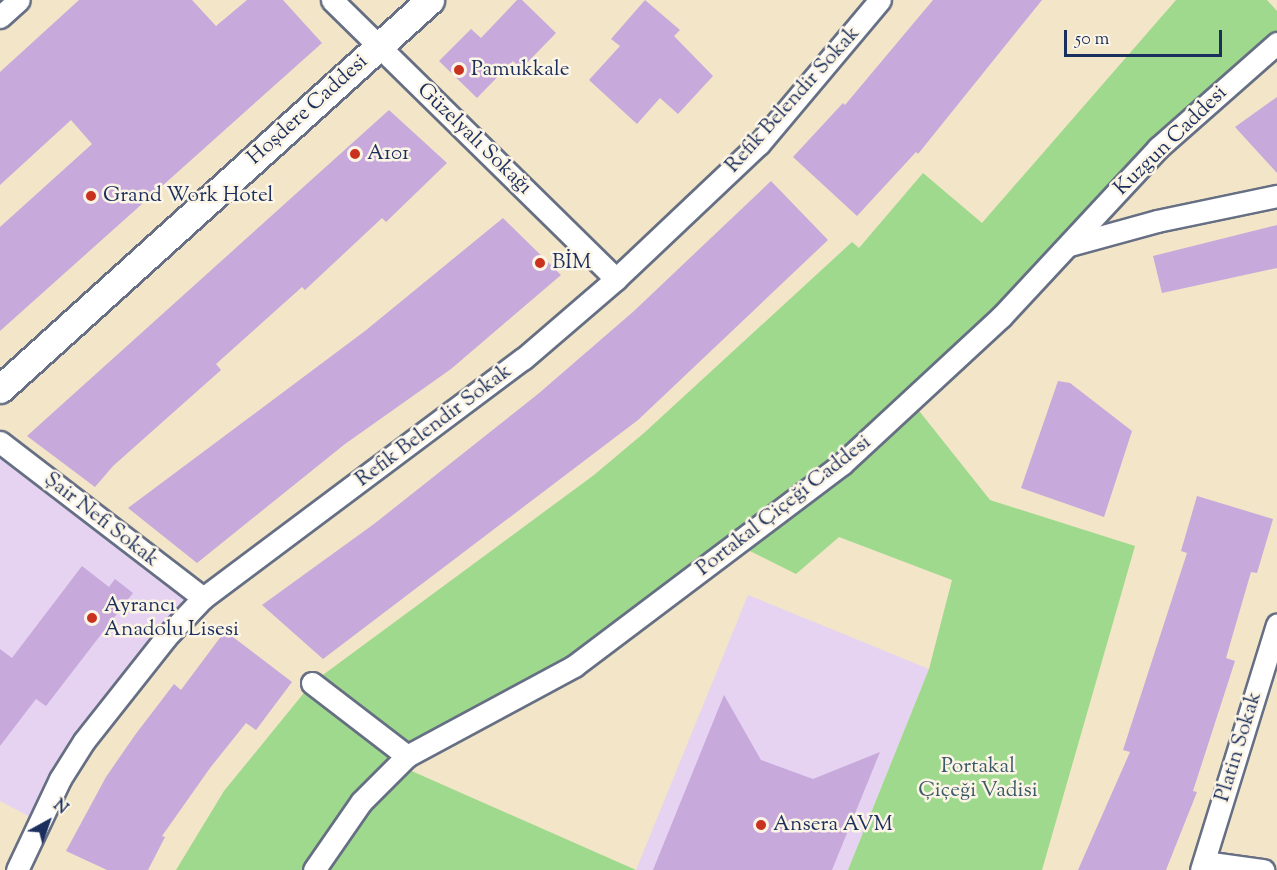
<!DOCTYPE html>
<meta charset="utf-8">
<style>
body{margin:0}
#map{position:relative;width:1277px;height:870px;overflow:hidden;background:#f2e5c8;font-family:"Sorts Mill Goudy",serif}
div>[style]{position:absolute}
.built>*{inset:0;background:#e5d3f1}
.green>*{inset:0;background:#9ed98d}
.building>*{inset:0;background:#c7a9dc}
.roads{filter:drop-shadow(2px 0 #666f83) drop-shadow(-2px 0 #666f83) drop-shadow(0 2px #666f83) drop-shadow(0 -2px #666f83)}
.minor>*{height:21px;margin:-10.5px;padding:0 10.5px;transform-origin:10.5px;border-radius:10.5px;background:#fff}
.major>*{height:27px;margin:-13.5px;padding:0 13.5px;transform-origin:13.5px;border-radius:13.5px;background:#fff}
.dots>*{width:16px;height:16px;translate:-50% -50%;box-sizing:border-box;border:3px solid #fcf5e5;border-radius:50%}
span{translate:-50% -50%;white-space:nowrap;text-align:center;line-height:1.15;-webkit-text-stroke:5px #fcf5e5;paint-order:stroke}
.poi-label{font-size:21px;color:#1b2f5e}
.left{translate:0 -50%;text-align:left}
.street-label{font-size:21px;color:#1b2f5e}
.park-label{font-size:21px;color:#3c5a6a}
.north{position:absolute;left:18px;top:792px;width:60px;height:60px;-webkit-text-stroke:4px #fcf5e5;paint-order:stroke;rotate:40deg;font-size:16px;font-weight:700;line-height:24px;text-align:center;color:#1b2f5e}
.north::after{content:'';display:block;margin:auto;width:21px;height:27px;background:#1b2f5e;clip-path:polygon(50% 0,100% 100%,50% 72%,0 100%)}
.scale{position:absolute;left:1064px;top:30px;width:158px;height:27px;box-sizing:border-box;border:3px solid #1b2f5e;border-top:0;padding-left:8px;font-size:18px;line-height:21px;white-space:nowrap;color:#1b2f5e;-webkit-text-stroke:4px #fcf5e5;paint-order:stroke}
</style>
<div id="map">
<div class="built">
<div style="clip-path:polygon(0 442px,203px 598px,166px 637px,38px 821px,0 801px)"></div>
<div style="clip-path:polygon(748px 595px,929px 669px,848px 870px,636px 870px)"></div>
</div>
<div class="green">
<div style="clip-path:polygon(1176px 0,1267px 0,1277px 11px,1277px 43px,912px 402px,990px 500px,1135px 546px,1042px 870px,848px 870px,929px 669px,952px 580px,839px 537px,796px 574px,738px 545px,574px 666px,398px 765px,636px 870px,176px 870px,224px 791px,312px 683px,594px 475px,644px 433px,852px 242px,859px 248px,923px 173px,982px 223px)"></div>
</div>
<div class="building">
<div style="clip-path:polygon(79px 0,192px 0,216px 26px,247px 0,283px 0,322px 43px,0 331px,0 227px,92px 144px,71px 120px,0 185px,0 72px)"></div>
<div style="clip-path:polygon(517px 0,522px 0,556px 33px,521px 69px,513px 61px,477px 98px,439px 61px,471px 29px,481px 38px)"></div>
<div style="clip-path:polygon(645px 0,680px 30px,674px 36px,713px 76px,678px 114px,660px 98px,637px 124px,589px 80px,620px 46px,611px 39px)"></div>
<div style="clip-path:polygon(933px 0,1042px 0,918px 154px,916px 152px,857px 216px,793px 157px,843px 103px,845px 105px)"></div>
<div style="clip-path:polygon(1277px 97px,1277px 173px,1235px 127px)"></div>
<div style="clip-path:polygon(389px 110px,447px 163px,386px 222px,382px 218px,305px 290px,302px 287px,216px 364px,221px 370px,113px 466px,95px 487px,27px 436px)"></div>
<div style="clip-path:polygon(771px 181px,828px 240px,638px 420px,323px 659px,262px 605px,374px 524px,538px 394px,634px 311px)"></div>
<div style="clip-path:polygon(503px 218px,561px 275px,451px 369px,345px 444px,197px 563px,128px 508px,365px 331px)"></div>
<div style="clip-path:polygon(1277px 225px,1277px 268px,1162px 293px,1153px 256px)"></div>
<div style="clip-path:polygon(1058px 381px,1070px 383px,1132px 431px,1104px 517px,1021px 488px)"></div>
<div style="clip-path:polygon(1197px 496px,1273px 519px,1257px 573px,1251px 572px,1226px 658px,1235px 661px,1193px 791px,1197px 792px,1166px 870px,1078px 870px,1130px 752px,1123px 750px,1187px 553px,1181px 551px)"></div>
<div style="clip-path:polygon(82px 566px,109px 587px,115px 579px,133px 593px,46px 706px,36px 699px,0 746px,0 649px,12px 658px)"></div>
<div style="clip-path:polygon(225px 631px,292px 682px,256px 730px,246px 723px,210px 768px,162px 836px,165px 837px,148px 870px,107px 870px,66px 851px,106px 777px,135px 735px,174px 684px,181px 690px)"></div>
<div style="clip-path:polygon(724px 695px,761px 760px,813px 779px,880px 752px,832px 870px,653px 870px)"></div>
</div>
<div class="roads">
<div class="minor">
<div style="left:332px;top:0;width:398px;rotate:44.5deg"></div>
<div style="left:0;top:17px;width:25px;rotate:-42deg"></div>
<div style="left:1070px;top:245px;width:90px;rotate:-15.4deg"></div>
<div style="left:1157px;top:221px;width:123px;rotate:-11.8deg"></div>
<div style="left:0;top:442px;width:256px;rotate:37.5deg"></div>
<div style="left:312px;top:683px;width:120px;rotate:37.5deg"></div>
<div style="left:1204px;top:862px;width:60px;rotate:7.7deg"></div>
<div style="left:17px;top:870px;width:101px;rotate:-64.7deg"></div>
<div style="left:60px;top:779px;width:45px;rotate:-57.7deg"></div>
<div style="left:84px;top:741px;width:132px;rotate:-51.7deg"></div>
<div style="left:166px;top:637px;width:54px;rotate:-46.5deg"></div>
<div style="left:203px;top:598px;width:399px;rotate:-36.8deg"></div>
<div style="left:523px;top:359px;width:123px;rotate:-40.7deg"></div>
<div style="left:616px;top:279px;width:197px;rotate:-43.4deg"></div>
<div style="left:759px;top:144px;width:188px;rotate:-50deg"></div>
<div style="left:314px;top:870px;width:83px;rotate:-55.3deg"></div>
<div style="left:361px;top:802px;width:65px;rotate:-45deg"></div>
<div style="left:407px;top:756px;width:190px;rotate:-28.3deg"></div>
<div style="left:574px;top:666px;width:336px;rotate:-37deg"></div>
<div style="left:842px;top:464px;width:217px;rotate:-42.8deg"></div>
<div style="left:1001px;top:317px;width:231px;rotate:-47.1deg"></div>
<div style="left:1158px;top:148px;width:159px;rotate:-41.4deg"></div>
<div style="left:1201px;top:870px;width:257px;rotate:-72.8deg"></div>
</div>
<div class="major">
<div style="left:0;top:389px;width:580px;rotate:-42.13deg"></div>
</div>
</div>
<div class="dots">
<div style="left:459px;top:70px;background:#c8321e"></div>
<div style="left:355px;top:154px;background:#c8321e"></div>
<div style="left:91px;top:196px;background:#c8321e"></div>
<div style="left:540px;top:263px;background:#c8321e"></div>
<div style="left:92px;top:618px;background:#c8321e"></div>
<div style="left:761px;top:825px;background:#c8321e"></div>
</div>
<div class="poi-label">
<span class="left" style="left:471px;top:70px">Pamukkale</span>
<span class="left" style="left:367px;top:154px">A101</span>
<span class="left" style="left:103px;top:196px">Grand Work Hotel</span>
<span class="left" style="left:552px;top:263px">BİM</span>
<span class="left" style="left:104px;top:618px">Ayrancı<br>Anadolu Lisesi</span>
<span class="left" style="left:773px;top:825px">Ansera AVM</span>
</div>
<div class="street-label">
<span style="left:793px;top:100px;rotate:-48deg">Refik Belendir Sokak</span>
<span style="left:308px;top:110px;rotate:-42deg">Hoşdere Caddesi</span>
<span style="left:474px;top:139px;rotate:44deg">Güzelyalı Sokağı</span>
<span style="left:1171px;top:141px;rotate:-44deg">Kuzgun Caddesi</span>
<span style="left:434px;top:426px;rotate:-37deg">Refik Belendir Sokak</span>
<span style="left:784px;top:506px;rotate:-38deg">Portakal Çiçeği Caddesi</span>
<span style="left:101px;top:520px;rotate:38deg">Şair Nefi Sokak</span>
<span style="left:1239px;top:747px;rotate:-73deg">Platin Sokak</span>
</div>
<div class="park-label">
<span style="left:978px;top:779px">Portakal<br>Çiçeği Vadisi</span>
</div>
<div class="north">N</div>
<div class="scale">50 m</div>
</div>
